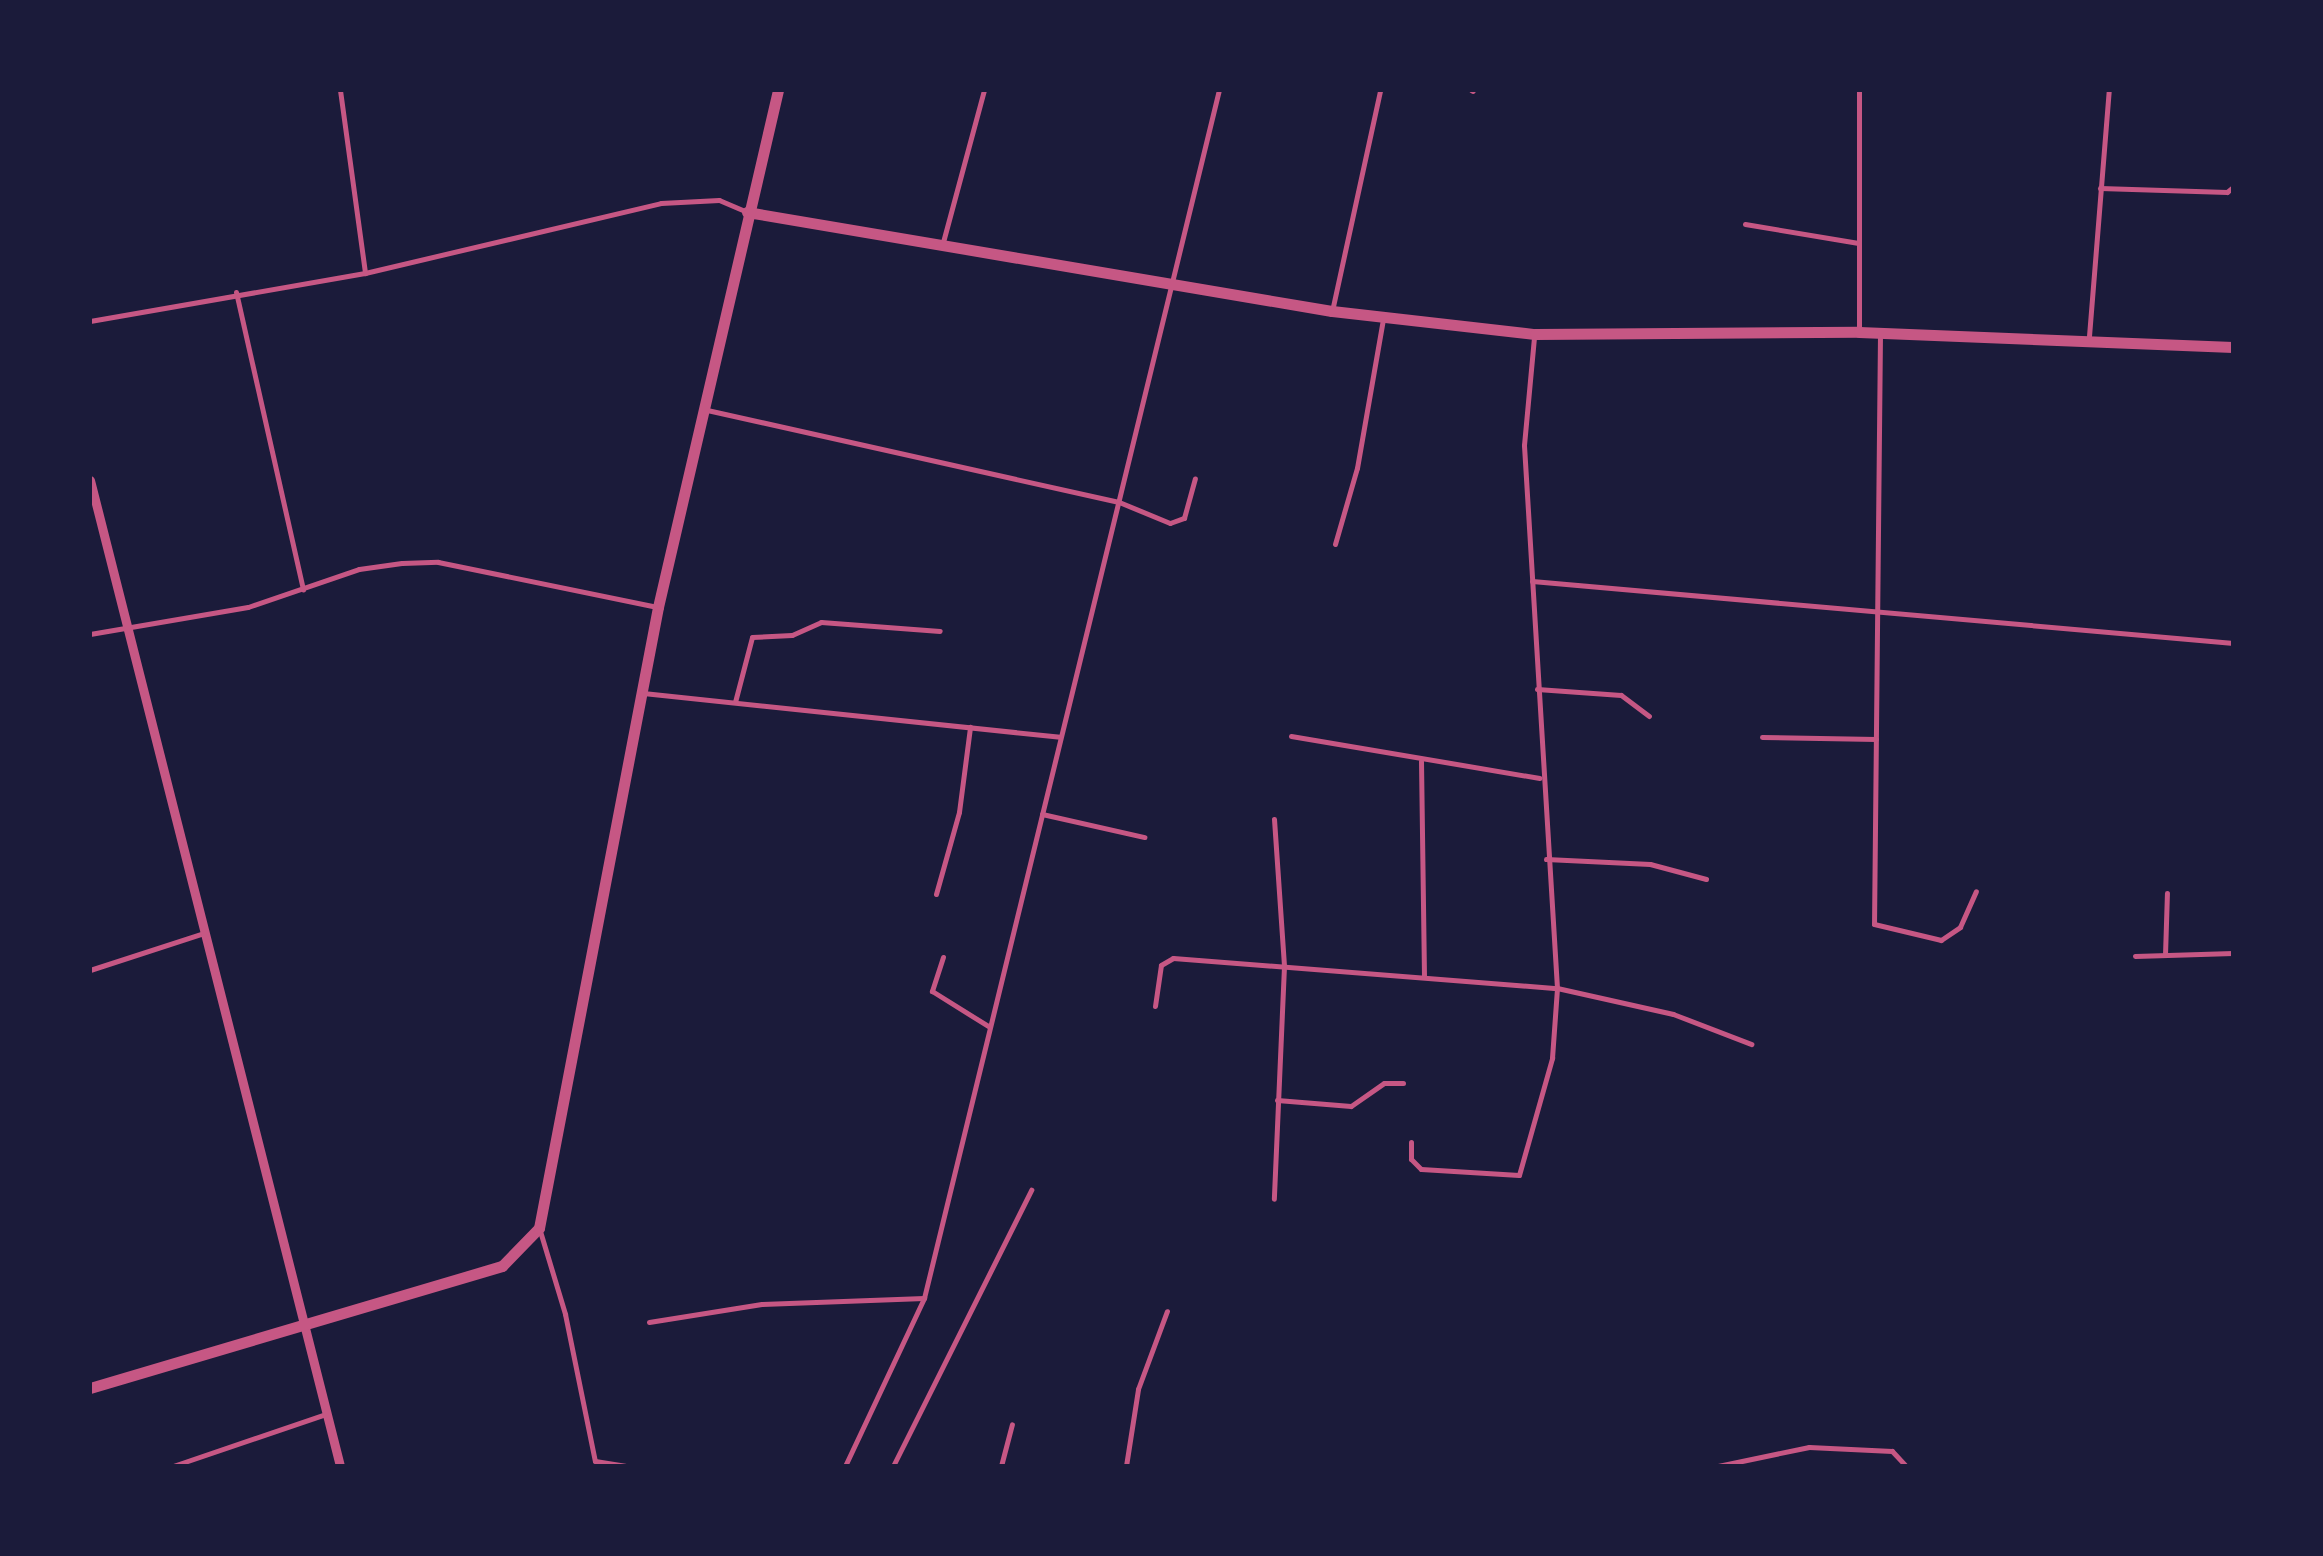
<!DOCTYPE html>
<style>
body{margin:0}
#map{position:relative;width:2323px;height:1556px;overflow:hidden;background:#1b1b3a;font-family:Montserrat,sans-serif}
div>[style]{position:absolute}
.service>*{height:5px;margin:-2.5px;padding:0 2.5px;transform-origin:2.5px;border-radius:2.5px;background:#c65784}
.minor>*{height:9px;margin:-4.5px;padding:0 4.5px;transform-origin:4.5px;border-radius:4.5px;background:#c65784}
.tertiary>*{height:11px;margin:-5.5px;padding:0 5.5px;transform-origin:5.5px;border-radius:5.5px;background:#c65784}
span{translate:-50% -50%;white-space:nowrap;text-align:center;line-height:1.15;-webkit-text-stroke:10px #1b1b3a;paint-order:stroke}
.frame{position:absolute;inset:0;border:92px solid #1b1b3a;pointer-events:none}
</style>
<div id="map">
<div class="service">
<div style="left:340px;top:90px;width:185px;rotate:82.2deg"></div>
<div style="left:1471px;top:90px;width:2px;rotate:27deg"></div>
<div style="left:1859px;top:90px;width:242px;rotate:90deg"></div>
<div style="left:2100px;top:188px;width:127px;rotate:1.8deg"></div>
<div style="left:2227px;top:192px;width:8px;rotate:-40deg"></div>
<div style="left:1745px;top:224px;width:115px;rotate:9.5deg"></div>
<div style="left:943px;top:242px;width:157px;rotate:-74.9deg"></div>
<div style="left:236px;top:292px;width:305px;rotate:77.3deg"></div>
<div style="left:1332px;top:311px;width:226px;rotate:-77.7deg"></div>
<div style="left:90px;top:321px;width:279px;rotate:-9.9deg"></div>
<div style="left:365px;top:273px;width:304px;rotate:-13.3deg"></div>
<div style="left:661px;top:203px;width:58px;rotate:-3deg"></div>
<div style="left:719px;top:200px;width:30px;rotate:23deg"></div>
<div style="left:1880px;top:334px;width:590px;rotate:90.58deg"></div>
<div style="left:1874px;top:924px;width:69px;rotate:13.4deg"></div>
<div style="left:1941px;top:940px;width:23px;rotate:-34deg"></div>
<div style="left:1960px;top:927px;width:39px;rotate:-66deg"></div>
<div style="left:2089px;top:336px;width:247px;rotate:-85.4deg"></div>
<div style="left:707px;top:410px;width:422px;rotate:12.6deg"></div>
<div style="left:1119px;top:502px;width:55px;rotate:22.4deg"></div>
<div style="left:1170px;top:523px;width:15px;rotate:-20deg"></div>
<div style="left:1184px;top:518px;width:41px;rotate:-74.6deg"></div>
<div style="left:1335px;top:544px;width:79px;rotate:-73.9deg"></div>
<div style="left:1357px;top:468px;width:151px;rotate:-80.1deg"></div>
<div style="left:1532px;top:581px;width:704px;rotate:5.05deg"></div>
<div style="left:90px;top:634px;width:160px;rotate:-9.7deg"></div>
<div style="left:248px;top:607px;width:117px;rotate:-18.9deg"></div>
<div style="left:359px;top:569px;width:43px;rotate:-7.9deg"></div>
<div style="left:402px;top:563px;width:36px;rotate:-2deg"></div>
<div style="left:438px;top:562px;width:225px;rotate:11.6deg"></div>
<div style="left:1537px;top:689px;width:84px;rotate:4.1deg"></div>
<div style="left:1621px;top:695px;width:35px;rotate:37deg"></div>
<div style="left:643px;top:693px;width:419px;rotate:6deg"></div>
<div style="left:735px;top:702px;width:67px;rotate:-75.3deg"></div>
<div style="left:752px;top:637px;width:40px;rotate:-2.9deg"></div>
<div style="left:792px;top:635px;width:32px;rotate:-24deg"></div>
<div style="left:821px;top:622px;width:119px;rotate:4.3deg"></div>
<div style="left:1291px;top:736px;width:252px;rotate:9.6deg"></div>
<div style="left:1762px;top:737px;width:114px;rotate:1deg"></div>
<div style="left:1421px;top:761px;width:216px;rotate:89.2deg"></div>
<div style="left:1042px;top:814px;width:105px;rotate:12.7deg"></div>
<div style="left:1274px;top:819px;width:147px;rotate:86.1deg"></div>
<div style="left:1284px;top:966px;width:233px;rotate:92.5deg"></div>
<div style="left:1546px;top:859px;width:104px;rotate:2.8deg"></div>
<div style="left:1650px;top:864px;width:58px;rotate:15deg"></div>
<div style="left:936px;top:894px;width:85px;rotate:-74.3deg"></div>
<div style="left:959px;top:812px;width:86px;rotate:-82.6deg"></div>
<div style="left:2165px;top:955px;width:62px;rotate:-88.2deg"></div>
<div style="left:2135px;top:956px;width:98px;rotate:-1.8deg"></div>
<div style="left:943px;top:957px;width:36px;rotate:108deg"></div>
<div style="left:932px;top:991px;width:66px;rotate:32deg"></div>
<div style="left:90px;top:970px;width:117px;rotate:-18deg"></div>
<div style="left:1155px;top:1006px;width:41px;rotate:-81.7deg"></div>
<div style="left:1161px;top:965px;width:14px;rotate:-30deg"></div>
<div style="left:1173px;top:958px;width:385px;rotate:4.5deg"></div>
<div style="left:1557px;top:988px;width:119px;rotate:12.6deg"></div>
<div style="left:1673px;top:1014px;width:84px;rotate:21deg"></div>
<div style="left:1277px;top:1100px;width:74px;rotate:4.6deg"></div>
<div style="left:1351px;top:1106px;width:40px;rotate:-34.9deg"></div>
<div style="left:1384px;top:1083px;width:19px"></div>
<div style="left:1411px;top:1142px;width:17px;rotate:90deg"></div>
<div style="left:1411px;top:1159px;width:14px;rotate:45deg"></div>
<div style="left:1421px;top:1169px;width:98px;rotate:3.5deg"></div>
<div style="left:1519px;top:1175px;width:122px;rotate:-74.2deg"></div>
<div style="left:1552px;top:1058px;width:70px;rotate:-85.9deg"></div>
<div style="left:1557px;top:988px;width:544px;rotate:-93.48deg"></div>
<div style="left:1524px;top:445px;width:108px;rotate:-84.7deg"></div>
<div style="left:540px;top:1231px;width:87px;rotate:73.2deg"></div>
<div style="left:565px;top:1314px;width:150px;rotate:78.5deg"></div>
<div style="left:595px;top:1461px;width:30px;rotate:9deg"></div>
<div style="left:649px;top:1322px;width:114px;rotate:-9.1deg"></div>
<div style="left:762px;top:1304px;width:162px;rotate:-2.1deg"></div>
<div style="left:173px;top:1466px;width:158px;rotate:-18.8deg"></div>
<div style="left:845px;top:1466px;width:186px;rotate:-64.8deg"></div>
<div style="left:924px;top:1298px;width:1243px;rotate:-76.28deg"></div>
<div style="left:893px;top:1466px;width:309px;rotate:-63.4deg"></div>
<div style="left:1001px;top:1466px;width:43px;rotate:-75.3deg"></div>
<div style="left:1126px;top:1466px;width:78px;rotate:-81.1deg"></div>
<div style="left:1138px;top:1389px;width:83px;rotate:-69.6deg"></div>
<div style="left:1718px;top:1466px;width:93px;rotate:-11.8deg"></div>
<div style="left:1809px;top:1447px;width:83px;rotate:2.8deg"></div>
<div style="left:1892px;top:1451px;width:21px;rotate:47deg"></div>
</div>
<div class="minor">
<div style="left:90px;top:480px;width:1017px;rotate:75.77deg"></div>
</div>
<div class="tertiary">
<div style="left:747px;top:212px;width:593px;rotate:9.61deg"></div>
<div style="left:1332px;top:311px;width:204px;rotate:6.5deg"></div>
<div style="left:1535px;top:334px;width:324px;rotate:-0.4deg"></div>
<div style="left:1859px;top:332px;width:374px;rotate:2.3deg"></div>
<div style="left:90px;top:1388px;width:430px;rotate:-16.5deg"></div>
<div style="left:502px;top:1266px;width:53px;rotate:-45.8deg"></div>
<div style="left:539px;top:1228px;width:632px;rotate:-79.15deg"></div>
<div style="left:658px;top:607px;width:531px;rotate:-76.93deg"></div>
</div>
<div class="frame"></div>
</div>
